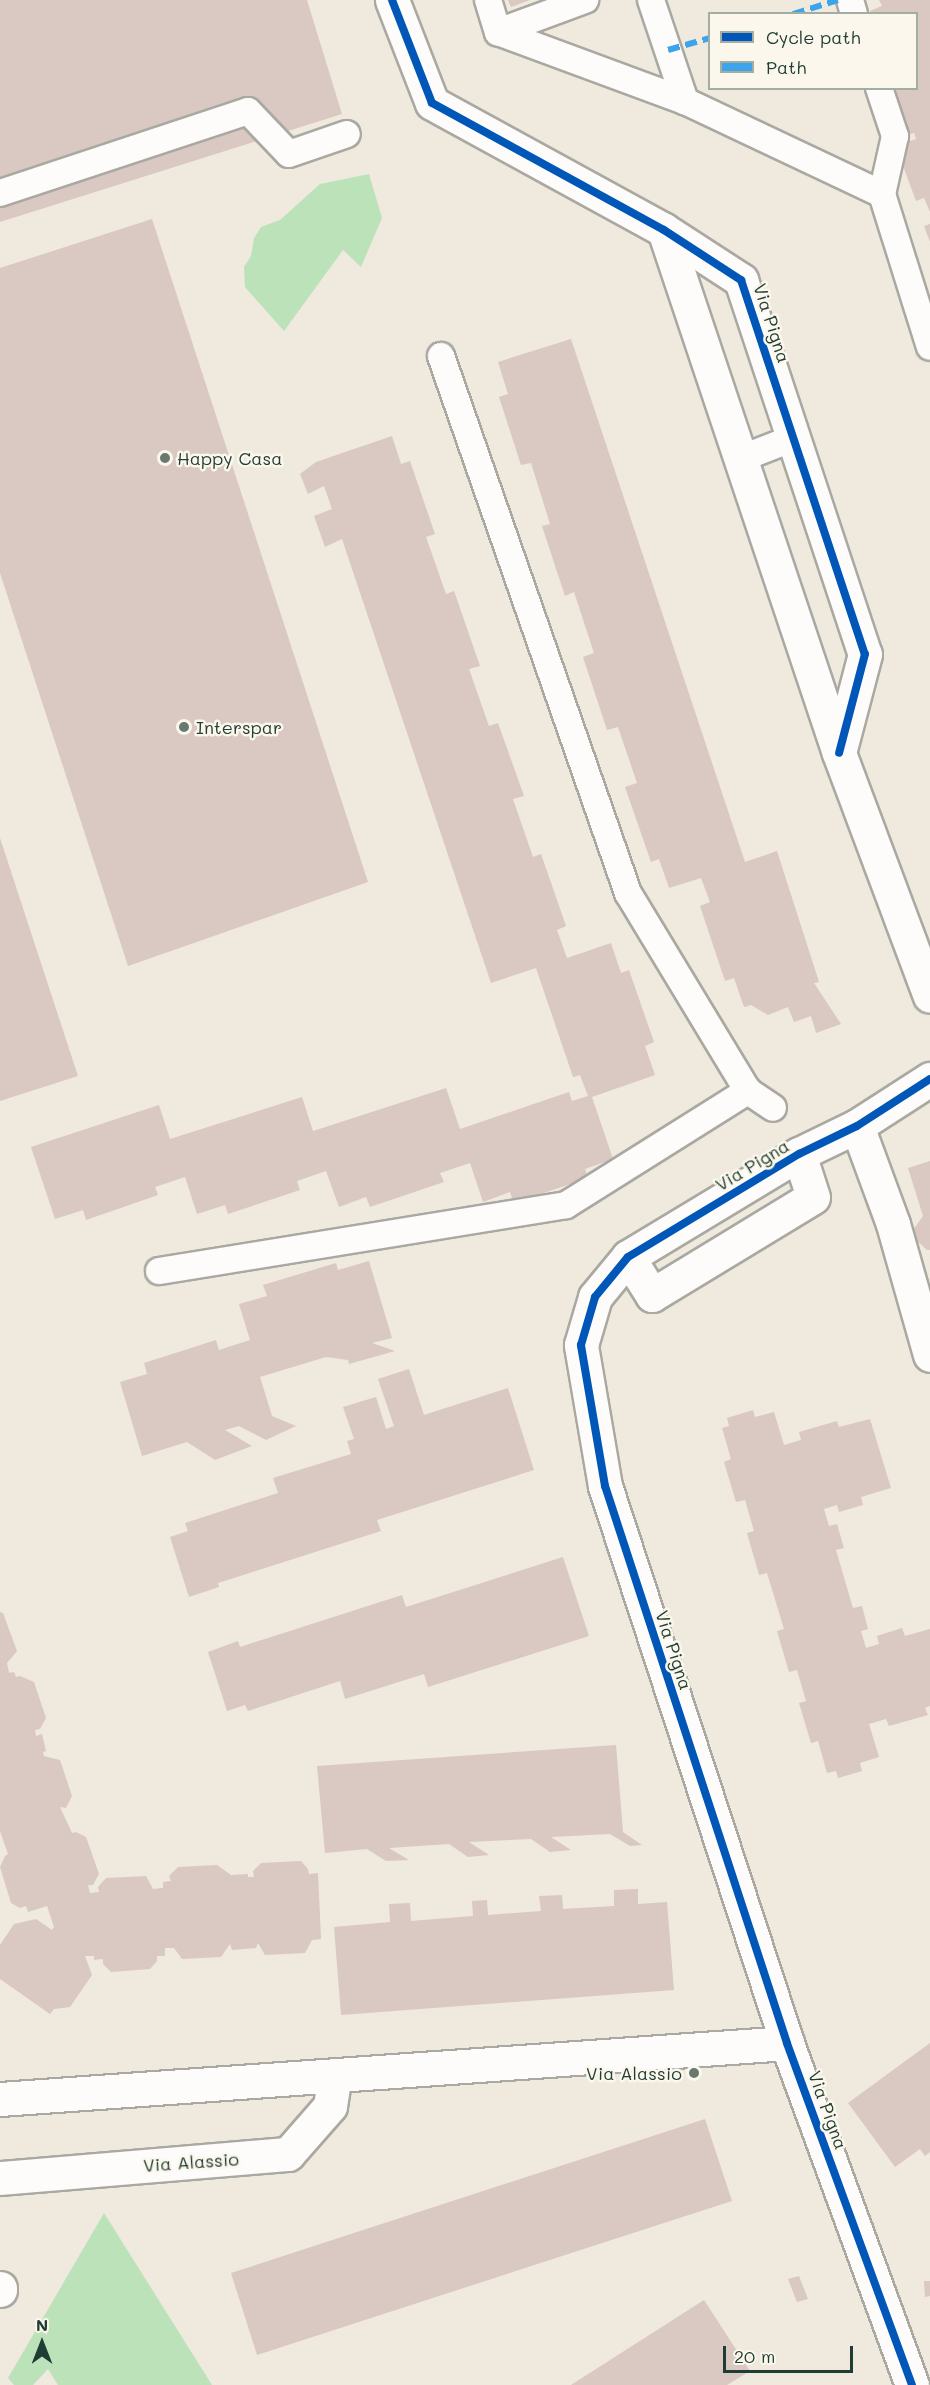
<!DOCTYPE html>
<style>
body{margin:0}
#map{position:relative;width:930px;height:2385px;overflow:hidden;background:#efe9de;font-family:Mali,sans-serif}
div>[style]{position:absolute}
.green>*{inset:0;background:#bce2b9}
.building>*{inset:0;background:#dac8c2}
.roads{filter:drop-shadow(2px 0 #a9a9a2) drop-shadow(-2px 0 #a9a9a2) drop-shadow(0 2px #a9a9a2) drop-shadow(0 -2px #a9a9a2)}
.lane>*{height:26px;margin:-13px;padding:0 13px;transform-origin:13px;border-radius:13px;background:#fdfcfa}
.street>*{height:33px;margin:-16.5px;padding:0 16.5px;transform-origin:16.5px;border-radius:16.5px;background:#fdfcfa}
.quiet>*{height:6px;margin-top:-3px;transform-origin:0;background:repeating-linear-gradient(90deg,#3da4eb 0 12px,transparent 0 18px)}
.cycleway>*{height:8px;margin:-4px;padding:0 4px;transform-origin:4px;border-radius:4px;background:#0057b8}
.dots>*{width:16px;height:16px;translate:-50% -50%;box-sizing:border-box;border:3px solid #fbf7ec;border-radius:50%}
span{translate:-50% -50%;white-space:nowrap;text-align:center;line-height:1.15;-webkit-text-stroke:5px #fbf7ec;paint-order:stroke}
.street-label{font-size:18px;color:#1f3d34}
.poi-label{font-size:18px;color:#1f3d34}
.left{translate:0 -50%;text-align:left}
.right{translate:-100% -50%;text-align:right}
.legend{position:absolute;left:708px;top:12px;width:210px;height:78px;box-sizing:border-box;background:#fbf7ec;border:2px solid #a3ada2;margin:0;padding:8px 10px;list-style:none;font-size:18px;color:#1f3d34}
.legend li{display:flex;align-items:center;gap:12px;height:30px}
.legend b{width:30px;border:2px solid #a3ada2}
.north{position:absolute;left:12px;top:2313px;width:60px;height:60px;-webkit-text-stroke:4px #fbf7ec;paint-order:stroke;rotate:0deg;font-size:16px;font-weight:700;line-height:24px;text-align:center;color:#1f3d34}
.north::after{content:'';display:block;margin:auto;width:21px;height:27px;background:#1f3d34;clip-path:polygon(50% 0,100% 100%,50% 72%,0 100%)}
.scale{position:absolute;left:723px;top:2346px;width:130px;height:27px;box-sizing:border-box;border:3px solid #1f3d34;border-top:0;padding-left:8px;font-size:18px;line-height:21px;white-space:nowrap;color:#1f3d34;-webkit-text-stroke:4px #fbf7ec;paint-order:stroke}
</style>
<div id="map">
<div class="green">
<div style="clip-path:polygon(369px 174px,382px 218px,361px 267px,343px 250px,284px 331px,245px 287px,244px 267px,251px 256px,254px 238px,261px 227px,280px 220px,320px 184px)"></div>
<div style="clip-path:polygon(104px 2213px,212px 2385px,58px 2385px,48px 2369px,33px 2385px,14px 2385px,8px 2378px)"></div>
</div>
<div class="building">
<div style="clip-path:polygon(0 0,307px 0,342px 114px,0 222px)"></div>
<div style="clip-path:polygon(508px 0,530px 0,511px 7px)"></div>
<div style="clip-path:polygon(879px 0,930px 0,930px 212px,924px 198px,916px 201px,899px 155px,907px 152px,903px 143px,916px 139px,914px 133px,906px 135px,890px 91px,916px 88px,916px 14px,871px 14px,870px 11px,882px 6px)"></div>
<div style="clip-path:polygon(152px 219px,368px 882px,128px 966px,0 573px,0 268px)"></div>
<div style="clip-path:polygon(930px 224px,930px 242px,924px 226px)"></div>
<div style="clip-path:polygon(571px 339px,745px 862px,777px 851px,819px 982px,814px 983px,841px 1024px,816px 1033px,811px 1016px,794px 1022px,788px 1007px,768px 1015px,751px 1005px,744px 1007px,734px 978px,725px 981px,700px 906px,710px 902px,701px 878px,669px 888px,659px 859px,651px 862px,625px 787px,637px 783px,618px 727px,607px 730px,583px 657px,594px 653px,574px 592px,565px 596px,542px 526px,550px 524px,531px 463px,521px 465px,499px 397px,508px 394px,498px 362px)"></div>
<div style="clip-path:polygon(392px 436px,401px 464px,410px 461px,435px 534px,426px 537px,446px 594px,454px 591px,480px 666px,469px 669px,489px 726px,498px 723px,524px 796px,513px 799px,533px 857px,541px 854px,566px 926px,557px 930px,567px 958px,611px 943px,621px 973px,629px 970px,654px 1042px,645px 1046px,655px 1075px,592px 1097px,613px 1159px,585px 1169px,588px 1178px,514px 1203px,510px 1192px,483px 1202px,470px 1163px,440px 1173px,444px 1182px,370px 1207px,366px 1197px,339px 1207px,326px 1171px,297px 1181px,300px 1190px,228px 1214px,225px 1205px,197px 1214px,185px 1177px,155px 1187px,158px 1195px,86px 1220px,83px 1210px,55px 1219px,31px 1147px,159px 1105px,170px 1139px,302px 1097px,313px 1131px,446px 1088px,460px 1129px,569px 1092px,572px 1101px,588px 1096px,580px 1075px,573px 1077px,536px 968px,491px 983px,342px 539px,325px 547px,314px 516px,332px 509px,324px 486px,308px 494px,300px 474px,316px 462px)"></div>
<div style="clip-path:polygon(0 838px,78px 1076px,0 1101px)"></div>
<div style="clip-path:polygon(930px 1161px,930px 1250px,927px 1250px,915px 1239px,914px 1229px,923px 1216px,908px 1168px)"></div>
<div style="clip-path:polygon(369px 1261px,392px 1338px,372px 1343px,395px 1351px,349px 1364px,348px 1360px,326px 1357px,260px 1377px,272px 1416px,296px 1426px,266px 1440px,239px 1426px,225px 1430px,252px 1446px,215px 1460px,187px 1442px,142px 1456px,120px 1382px,147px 1374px,144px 1363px,216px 1340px,219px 1350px,250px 1340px,239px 1304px,267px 1296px,263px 1285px,336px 1263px,338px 1270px)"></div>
<div style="clip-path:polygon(409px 1369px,424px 1415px,508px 1388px,534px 1470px,377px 1520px,381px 1531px,218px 1583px,219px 1587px,189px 1597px,170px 1537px,188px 1531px,185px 1523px,278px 1493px,273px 1478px,351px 1454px,347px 1441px,354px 1439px,343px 1407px,376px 1397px,386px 1429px,394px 1426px,378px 1379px)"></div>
<div style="clip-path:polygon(753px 1410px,755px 1417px,774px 1412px,784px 1445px,801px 1440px,799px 1432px,837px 1421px,839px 1427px,870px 1419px,891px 1488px,861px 1497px,863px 1505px,839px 1512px,837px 1505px,824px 1509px,829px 1526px,837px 1524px,844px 1548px,836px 1550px,853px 1608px,862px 1606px,868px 1629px,861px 1631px,866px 1648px,879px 1644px,877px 1636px,902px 1628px,905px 1636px,930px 1629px,930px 1706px,925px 1708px,928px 1715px,889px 1726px,886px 1719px,869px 1724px,879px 1757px,860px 1763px,862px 1771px,838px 1778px,836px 1771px,827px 1773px,818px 1741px,811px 1743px,799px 1703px,806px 1701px,797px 1670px,789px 1672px,777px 1631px,784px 1629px,767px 1573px,759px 1575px,747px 1533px,754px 1531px,745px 1500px,736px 1502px,724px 1462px,731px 1459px,722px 1428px,729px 1426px,727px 1418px)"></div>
<div style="clip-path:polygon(563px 1557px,589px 1636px,428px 1687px,424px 1674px,345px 1699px,340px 1681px,248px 1711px,245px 1705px,227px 1711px,208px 1652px,238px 1641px,240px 1647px,402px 1595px,406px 1607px)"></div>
<div style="clip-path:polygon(0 1612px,3px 1613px,17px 1651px,7px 1663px,9px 1673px,14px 1672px,16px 1677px,20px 1676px,34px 1682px,46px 1718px,40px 1729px,35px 1730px,36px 1736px,42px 1734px,46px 1751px,43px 1752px,44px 1756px,60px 1760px,72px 1796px,66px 1808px,60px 1807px,72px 1833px,76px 1832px,86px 1837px,99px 1874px,93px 1885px,88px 1885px,90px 1893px,99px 1892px,98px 1887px,106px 1878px,146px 1876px,153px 1889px,163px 1888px,163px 1882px,171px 1881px,169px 1876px,178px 1867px,217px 1865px,231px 1875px,248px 1874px,248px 1877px,254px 1877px,253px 1871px,261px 1863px,301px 1861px,308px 1869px,309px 1874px,318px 1873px,321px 1939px,312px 1940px,305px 1953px,265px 1955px,258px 1943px,256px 1948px,232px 1950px,230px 1944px,221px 1957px,182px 1959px,174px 1948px,165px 1948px,165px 1956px,157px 1956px,157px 1961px,150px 1969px,111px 1972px,103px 1964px,103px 1959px,94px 1960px,94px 1956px,85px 1956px,92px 1975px,70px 2007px,54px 2009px,50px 2014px,0 1979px,0 1945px,14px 1924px,36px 1919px,52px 1930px,54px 1927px,47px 1906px,28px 1912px,26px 1906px,20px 1908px,11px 1903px,0 1867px,5px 1856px,8px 1854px,0 1831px)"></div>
<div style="clip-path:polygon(616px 1745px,623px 1832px,642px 1845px,630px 1846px,610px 1834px,551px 1837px,571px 1850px,550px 1852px,531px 1839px,469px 1842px,489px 1855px,468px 1857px,449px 1844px,389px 1848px,409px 1860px,386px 1861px,367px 1849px,325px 1853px,317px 1766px)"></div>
<div style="clip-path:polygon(638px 1889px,638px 1904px,667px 1902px,674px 1990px,341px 2015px,334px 1927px,390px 1922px,389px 1904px,410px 1903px,411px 1921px,473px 1916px,472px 1901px,487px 1900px,488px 1915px,541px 1911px,539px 1896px,562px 1895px,563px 1909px,614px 1906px,614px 1890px)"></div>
<div style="clip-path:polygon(930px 2043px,930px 2152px,925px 2156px,920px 2149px,895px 2167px,848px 2103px)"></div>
<div style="clip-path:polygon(705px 2119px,732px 2201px,257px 2355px,231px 2273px)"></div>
<div style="clip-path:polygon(799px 2276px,808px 2299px,797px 2302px,788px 2279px)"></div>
<div style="clip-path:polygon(924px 2281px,930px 2281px,930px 2296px,925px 2297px)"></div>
<div style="clip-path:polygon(704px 2300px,750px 2371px,727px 2385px,571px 2385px)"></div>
</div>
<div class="roads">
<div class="lane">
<div style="left:488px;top:0;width:34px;rotate:73deg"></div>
<div style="left:651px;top:0;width:107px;rotate:71.4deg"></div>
<div style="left:685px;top:101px;width:218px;rotate:25.3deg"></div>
<div style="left:850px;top:0;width:15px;rotate:74deg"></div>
<div style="left:498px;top:32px;width:199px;rotate:20.3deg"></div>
<div style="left:498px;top:32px;width:93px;rotate:-20.2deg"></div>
<div style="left:879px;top:88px;width:51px;rotate:71.6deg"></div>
<div style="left:895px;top:136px;width:59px;rotate:102.6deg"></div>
<div style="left:882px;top:194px;width:160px;rotate:72.6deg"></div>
<div style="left:0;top:193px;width:261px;rotate:-18.3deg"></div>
<div style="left:248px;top:111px;width:59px;rotate:46.4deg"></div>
<div style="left:289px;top:154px;width:61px;rotate:-19deg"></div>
<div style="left:441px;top:356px;width:569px;rotate:70.8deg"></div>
<div style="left:628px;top:893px;width:232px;rotate:58.8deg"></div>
<div style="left:748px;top:1091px;width:30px;rotate:34deg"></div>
<div style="left:740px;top:459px;width:58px;rotate:-21.3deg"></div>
<div style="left:159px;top:1271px;width:412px;rotate:-9.2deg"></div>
<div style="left:566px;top:1205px;width:215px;rotate:-32.1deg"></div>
</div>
<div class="street">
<div style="left:392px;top:0;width:110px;rotate:68.8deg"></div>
<div style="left:432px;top:103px;width:264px;rotate:28.7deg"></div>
<div style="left:664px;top:230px;width:92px;rotate:33deg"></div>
<div style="left:741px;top:280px;width:394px;rotate:71.7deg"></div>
<div style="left:865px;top:654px;width:102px;rotate:104.7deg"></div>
<div style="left:664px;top:230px;width:552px;rotate:71.5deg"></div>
<div style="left:839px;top:753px;width:259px;rotate:69.5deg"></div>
<div style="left:857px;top:1126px;width:104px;rotate:69.8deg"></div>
<div style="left:893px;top:1224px;width:136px;rotate:74.2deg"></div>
<div style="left:628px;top:1257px;width:45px;rotate:57.7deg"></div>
<div style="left:652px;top:1295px;width:188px;rotate:-31.3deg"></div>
<div style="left:813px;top:1197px;width:45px;rotate:-108deg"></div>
<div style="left:0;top:2099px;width:789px;rotate:-4.07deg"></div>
<div style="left:0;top:2178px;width:289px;rotate:-4.8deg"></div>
<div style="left:288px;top:2154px;width:64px;rotate:-48.8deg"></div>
<div style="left:330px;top:2106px;width:30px;rotate:-81deg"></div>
<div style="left:0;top:2288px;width:2px;rotate:90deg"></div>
<div style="left:912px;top:2385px;width:364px;rotate:-110.1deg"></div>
<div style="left:787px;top:2043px;width:586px;rotate:-108.09deg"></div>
<div style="left:605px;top:1486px;width:143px;rotate:-99.7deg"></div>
<div style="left:581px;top:1345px;width:50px;rotate:-73.7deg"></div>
<div style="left:595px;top:1297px;width:52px;rotate:-50.5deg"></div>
<div style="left:628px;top:1257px;width:200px;rotate:-31.1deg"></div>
<div style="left:799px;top:1154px;width:64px;rotate:-25.8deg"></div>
<div style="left:857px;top:1126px;width:87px;rotate:-32.8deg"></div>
</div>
</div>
<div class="quiet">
<div style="left:793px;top:14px;width:47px;rotate:-17.3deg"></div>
<div style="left:668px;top:50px;width:44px;rotate:-15.9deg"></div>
</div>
<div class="cycleway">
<div style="left:392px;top:0;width:110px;rotate:68.8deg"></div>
<div style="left:432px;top:103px;width:264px;rotate:28.7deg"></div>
<div style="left:664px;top:230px;width:92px;rotate:33deg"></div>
<div style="left:741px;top:280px;width:394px;rotate:71.7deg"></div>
<div style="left:865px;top:654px;width:102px;rotate:104.7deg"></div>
<div style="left:912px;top:2385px;width:364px;rotate:-110.1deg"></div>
<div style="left:787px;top:2043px;width:586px;rotate:-108.09deg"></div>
<div style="left:605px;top:1486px;width:143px;rotate:-99.7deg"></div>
<div style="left:581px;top:1345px;width:50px;rotate:-73.7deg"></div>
<div style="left:595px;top:1297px;width:52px;rotate:-50.5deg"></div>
<div style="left:628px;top:1257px;width:200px;rotate:-31.1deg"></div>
<div style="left:799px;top:1154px;width:64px;rotate:-25.8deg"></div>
<div style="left:857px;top:1126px;width:87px;rotate:-32.8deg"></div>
</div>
<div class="dots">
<div style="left:165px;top:458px;background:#687970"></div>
<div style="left:184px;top:727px;background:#687970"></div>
<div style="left:694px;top:2073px;background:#687970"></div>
</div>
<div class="street-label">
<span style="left:772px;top:323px;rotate:72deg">Via Pigna</span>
<span style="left:752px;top:1165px;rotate:-31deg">Via Pigna</span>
<span style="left:674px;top:1650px;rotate:72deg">Via Pigna</span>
<span style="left:828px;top:2110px;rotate:70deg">Via Pigna</span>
<span style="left:191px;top:2162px;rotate:-4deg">Via Alassio</span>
</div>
<div class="poi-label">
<span class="left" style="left:177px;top:458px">Happy Casa</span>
<span class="left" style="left:196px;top:727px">Interspar</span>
<span class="right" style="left:682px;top:2073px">Via Alassio</span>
</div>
<ul class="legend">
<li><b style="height:8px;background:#0057b8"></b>Cycle path</li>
<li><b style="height:8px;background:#3da4eb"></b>Path</li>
</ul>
<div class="north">N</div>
<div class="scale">20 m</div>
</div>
